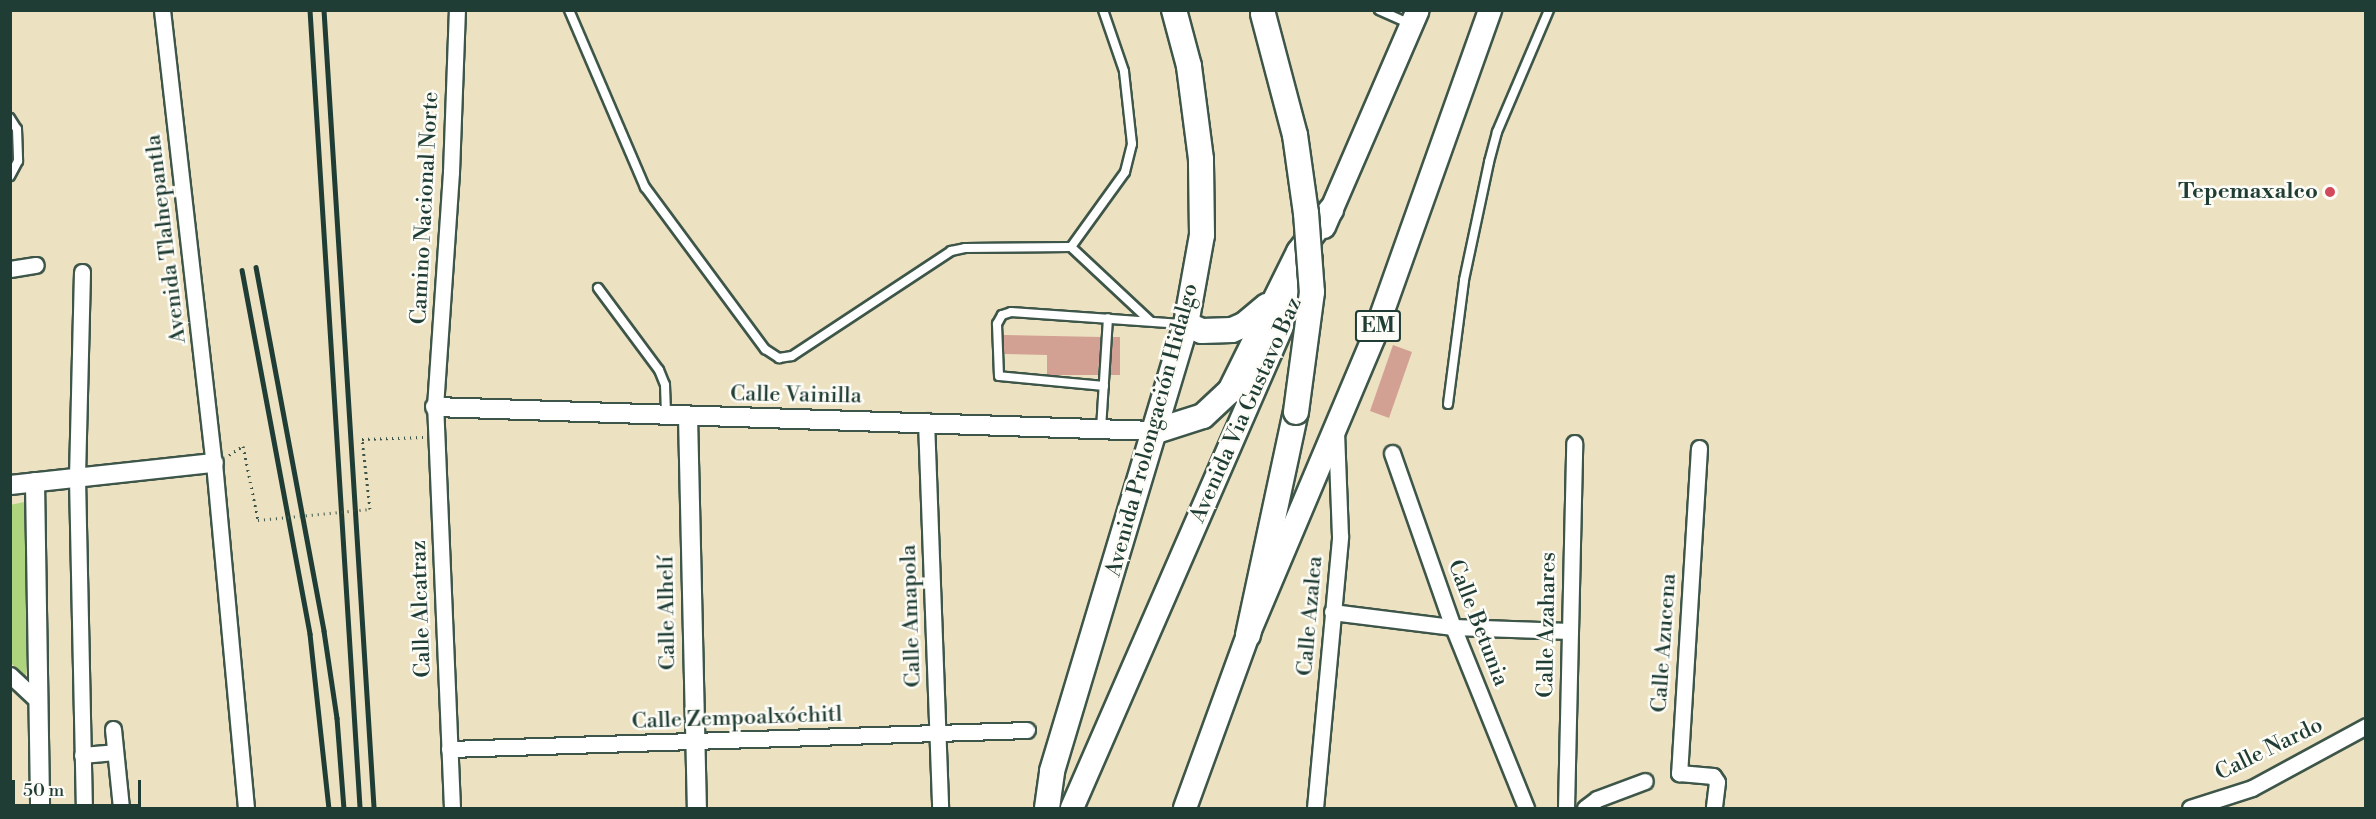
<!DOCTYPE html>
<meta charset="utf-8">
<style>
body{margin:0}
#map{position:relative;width:2376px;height:819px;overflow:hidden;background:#ece2c2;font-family:"Libre Bodoni",serif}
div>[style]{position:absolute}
.green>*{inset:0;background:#aed47e}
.building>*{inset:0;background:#d3a193}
.path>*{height:3px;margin-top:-1.5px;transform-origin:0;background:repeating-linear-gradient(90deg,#3e5649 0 1.5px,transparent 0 6px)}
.roads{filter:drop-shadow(2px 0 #3e5649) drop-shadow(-2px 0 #3e5649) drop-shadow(0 2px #3e5649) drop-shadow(0 -2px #3e5649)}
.service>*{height:8px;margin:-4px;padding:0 4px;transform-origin:4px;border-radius:4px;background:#fff}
.minor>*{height:15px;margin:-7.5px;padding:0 7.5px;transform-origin:7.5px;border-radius:7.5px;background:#fff}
.tertiary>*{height:18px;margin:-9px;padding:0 9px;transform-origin:9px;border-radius:9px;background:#fff}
.primary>*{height:22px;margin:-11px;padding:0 11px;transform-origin:11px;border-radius:11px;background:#fff}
.trunk>*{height:24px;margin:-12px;padding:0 12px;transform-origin:12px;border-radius:12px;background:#fff}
.rail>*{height:4.5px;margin:-2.25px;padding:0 2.25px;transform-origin:2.25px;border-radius:2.25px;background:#1f3d34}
.path-bridge>*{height:3px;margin-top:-1.5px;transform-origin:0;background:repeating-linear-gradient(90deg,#3e5649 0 1.5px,transparent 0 6px)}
.bridges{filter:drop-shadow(2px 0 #3e5649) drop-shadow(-2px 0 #3e5649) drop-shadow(0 2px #3e5649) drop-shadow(0 -2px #3e5649)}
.trunk-bridge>*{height:24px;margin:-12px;padding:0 12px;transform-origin:12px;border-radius:12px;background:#fff}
.dots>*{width:16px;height:16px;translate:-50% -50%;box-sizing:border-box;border:3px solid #fdfcf7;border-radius:50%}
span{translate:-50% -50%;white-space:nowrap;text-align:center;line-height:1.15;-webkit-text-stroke:5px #fdfcf7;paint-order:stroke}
.shield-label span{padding:2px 4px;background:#fdfcf7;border:2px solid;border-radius:4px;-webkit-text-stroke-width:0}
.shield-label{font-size:21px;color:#1f3d34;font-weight:700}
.poi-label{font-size:22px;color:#1f3d34;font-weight:700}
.right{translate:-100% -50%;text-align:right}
.street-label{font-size:22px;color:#1f3d34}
.frame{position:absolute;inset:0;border:12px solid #1f3d34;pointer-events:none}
.scale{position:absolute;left:12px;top:780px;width:129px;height:27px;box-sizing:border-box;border:3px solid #1f3d34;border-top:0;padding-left:8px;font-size:18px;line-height:21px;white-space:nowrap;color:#1f3d34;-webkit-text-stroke:4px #fdfcf7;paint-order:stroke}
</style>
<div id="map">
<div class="green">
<div style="clip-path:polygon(34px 500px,26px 678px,11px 663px,10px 505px)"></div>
</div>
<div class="building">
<div style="clip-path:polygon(1004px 335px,1101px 337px,1098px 375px,1047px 375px,1047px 355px,1004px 354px)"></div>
<div style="clip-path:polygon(1113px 337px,1120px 337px,1120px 375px,1110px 375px)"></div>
<div style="clip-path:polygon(1393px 345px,1412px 352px,1389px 418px,1370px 411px)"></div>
</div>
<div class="path">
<div style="left:229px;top:455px;width:17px;rotate:-33deg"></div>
<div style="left:243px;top:446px;width:76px;rotate:78.5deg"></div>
<div style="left:370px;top:509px;width:70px;rotate:-96.5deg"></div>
<div style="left:362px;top:439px;width:61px;rotate:-1.9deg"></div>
</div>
<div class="roads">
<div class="service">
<div style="left:569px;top:10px;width:193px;rotate:66.8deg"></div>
<div style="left:645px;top:187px;width:202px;rotate:53.5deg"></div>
<div style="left:765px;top:349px;width:17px;rotate:33deg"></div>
<div style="left:779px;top:358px;width:13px;rotate:-9deg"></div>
<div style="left:792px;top:356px;width:191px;rotate:-33.4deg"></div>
<div style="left:951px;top:251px;width:14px;rotate:-12deg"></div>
<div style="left:965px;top:248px;width:106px;rotate:-0.5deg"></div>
<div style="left:1071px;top:247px;width:108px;rotate:43.1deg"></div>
<div style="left:1379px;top:10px;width:34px;rotate:24deg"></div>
<div style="left:10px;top:118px;width:13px;rotate:58deg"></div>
<div style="left:17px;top:129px;width:32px;rotate:88deg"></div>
<div style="left:18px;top:161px;width:17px;rotate:118deg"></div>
<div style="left:1071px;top:247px;width:92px;rotate:-54.2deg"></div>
<div style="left:1125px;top:172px;width:29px;rotate:-76deg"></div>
<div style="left:1132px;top:144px;width:73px;rotate:-96.3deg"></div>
<div style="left:1124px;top:71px;width:65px;rotate:-109deg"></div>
<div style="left:598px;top:288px;width:102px;rotate:53.4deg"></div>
<div style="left:659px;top:370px;width:16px;rotate:68deg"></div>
<div style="left:665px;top:385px;width:29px;rotate:88deg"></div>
<div style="left:1104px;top:386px;width:105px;rotate:-174.6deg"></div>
<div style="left:999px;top:376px;width:52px;rotate:-92.2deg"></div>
<div style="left:997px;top:324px;width:10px;rotate:-61deg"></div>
<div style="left:1002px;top:315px;width:9px;rotate:-18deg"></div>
<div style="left:1011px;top:312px;width:171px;rotate:4deg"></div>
<div style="left:1448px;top:404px;width:125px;rotate:-82.6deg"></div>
<div style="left:1464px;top:280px;width:121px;rotate:-78deg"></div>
<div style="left:1489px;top:162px;width:31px;rotate:-75deg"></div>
<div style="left:1497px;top:132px;width:133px;rotate:-66.9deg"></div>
<div style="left:1101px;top:429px;width:111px;rotate:-86.4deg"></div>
</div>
<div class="minor">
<div style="left:162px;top:10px;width:456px;rotate:83.5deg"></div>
<div style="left:214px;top:463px;width:346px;rotate:84.7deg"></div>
<div style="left:10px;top:269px;width:26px;rotate:-9deg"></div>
<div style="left:82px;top:272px;width:206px;rotate:91.4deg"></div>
<div style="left:77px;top:478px;width:330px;rotate:88.8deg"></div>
<div style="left:926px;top:421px;width:387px;rotate:87.9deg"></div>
<div style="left:1699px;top:448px;width:326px;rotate:93.5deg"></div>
<div style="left:1679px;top:773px;width:34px;rotate:5deg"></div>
<div style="left:1713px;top:776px;width:7px;rotate:56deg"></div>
<div style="left:1717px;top:782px;width:26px;rotate:97deg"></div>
<div style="left:1392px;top:453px;width:184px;rotate:70.7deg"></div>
<div style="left:1453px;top:627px;width:195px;rotate:68deg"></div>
<div style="left:1332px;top:612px;width:122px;rotate:7.1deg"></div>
<div style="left:1453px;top:627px;width:117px;rotate:2deg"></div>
<div style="left:10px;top:675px;width:37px;rotate:43deg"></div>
<div style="left:113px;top:729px;width:79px;rotate:84.2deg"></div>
<div style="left:449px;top:749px;width:578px;rotate:-1.88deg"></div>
<div style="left:82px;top:755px;width:33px;rotate:-5deg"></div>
<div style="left:452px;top:808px;width:401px;rotate:-92.4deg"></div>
<div style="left:435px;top:407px;width:236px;rotate:-86.1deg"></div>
<div style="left:451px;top:172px;width:162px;rotate:-87.9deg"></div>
<div style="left:1315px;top:808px;width:273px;rotate:-84.7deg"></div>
<div style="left:1340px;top:536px;width:103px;rotate:-92.2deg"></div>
<div style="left:1566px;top:808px;width:365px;rotate:-88.7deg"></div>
<div style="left:1585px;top:808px;width:15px;rotate:-37deg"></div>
<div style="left:1597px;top:799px;width:51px;rotate:-20.6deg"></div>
<div style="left:2190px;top:808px;width:65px;rotate:-17.9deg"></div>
<div style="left:2252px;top:788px;width:130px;rotate:-28.5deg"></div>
</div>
<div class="tertiary">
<div style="left:435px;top:407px;width:721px;rotate:1.91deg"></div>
<div style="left:688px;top:416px;width:392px;rotate:88.7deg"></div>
<div style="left:35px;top:482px;width:326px;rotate:89.1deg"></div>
<div style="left:10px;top:485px;width:205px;rotate:-6.2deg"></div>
</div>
<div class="primary">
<div style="left:1324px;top:227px;width:236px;rotate:-66.6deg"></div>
<div style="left:1072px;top:808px;width:598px;rotate:-66.44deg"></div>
<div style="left:1185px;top:808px;width:184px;rotate:-70deg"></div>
<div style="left:1248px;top:635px;width:324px;rotate:-67.1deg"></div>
<div style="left:1374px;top:336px;width:346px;rotate:-70.4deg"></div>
</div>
<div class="trunk">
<div style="left:1186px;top:324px;width:17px;rotate:24deg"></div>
<div style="left:1202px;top:331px;width:30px;rotate:-2deg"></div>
<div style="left:1232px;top:330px;width:13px;rotate:-23deg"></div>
<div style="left:1244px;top:325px;width:30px;rotate:-40deg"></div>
<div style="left:1156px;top:431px;width:49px;rotate:-17.7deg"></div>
<div style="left:1203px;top:416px;width:37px;rotate:-43deg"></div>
<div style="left:1230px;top:391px;width:155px;rotate:-63.6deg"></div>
<div style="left:1299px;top:252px;width:53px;rotate:-52.7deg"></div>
<div style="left:1248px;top:635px;width:228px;rotate:-77.9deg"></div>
<div style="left:1047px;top:808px;width:37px;rotate:-82deg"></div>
<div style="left:1052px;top:771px;width:467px;rotate:-73.3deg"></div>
<div style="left:1186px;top:324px;width:90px;rotate:-79.8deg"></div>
<div style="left:1202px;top:235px;width:76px;rotate:-90.8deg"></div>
<div style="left:1201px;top:159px;width:94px;rotate:-97.4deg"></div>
<div style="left:1189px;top:66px;width:58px;rotate:-105deg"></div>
</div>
</div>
<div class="rail">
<div style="left:310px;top:10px;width:800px;rotate:86.41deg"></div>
<div style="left:324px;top:10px;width:800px;rotate:86.41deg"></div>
<div style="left:256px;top:267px;width:370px;rotate:79.4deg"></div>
<div style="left:324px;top:631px;width:88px;rotate:81.5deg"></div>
<div style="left:337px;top:718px;width:90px;rotate:85.6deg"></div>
<div style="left:242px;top:270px;width:370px;rotate:79.4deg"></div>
<div style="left:310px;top:634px;width:175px;rotate:83.8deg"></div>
</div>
<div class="path-bridge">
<div style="left:258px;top:520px;width:113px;rotate:-5.6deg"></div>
</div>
<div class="bridges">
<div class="trunk-bridge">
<div style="left:1263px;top:14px;width:125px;rotate:75.2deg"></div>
<div style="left:1295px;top:135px;width:79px;rotate:82deg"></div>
<div style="left:1306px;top:213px;width:79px;rotate:85.7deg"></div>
<div style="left:1312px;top:292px;width:121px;rotate:97.6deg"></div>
</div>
</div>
<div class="dots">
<div style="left:2330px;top:192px;background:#d1495b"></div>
</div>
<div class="shield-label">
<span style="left:1378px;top:326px">EM</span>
</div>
<div class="poi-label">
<span class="right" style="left:2318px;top:192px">Tepemaxalco</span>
</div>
<div class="street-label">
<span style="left:425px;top:208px;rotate:-87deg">Camino Nacional Norte</span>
<span style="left:166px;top:239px;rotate:-97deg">Avenida Tlalnepantla</span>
<span style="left:796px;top:395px;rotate:1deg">Calle Vainilla</span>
<span style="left:1246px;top:410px;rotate:-66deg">Avenida Via Gustavo Baz</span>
<span style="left:1152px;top:430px;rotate:-75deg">Avenida Prolongación Hidalgo</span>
<span style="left:421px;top:609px;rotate:-92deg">Calle Alcatraz</span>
<span style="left:667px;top:613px;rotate:-91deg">Calle Alhelí</span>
<span style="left:911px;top:616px;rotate:-92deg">Calle Amapola</span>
<span style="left:1310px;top:616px;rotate:-85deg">Calle Azalea</span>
<span style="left:1478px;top:623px;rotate:69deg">Calle Betunia</span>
<span style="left:1547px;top:625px;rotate:-89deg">Calle Azahares</span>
<span style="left:1664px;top:643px;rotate:-86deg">Calle Azucena</span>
<span style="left:737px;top:718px;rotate:-2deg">Calle Zempoalxóchitl</span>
<span style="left:2269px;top:749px;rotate:-26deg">Calle Nardo</span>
</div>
<div class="frame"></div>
<div class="scale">50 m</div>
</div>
